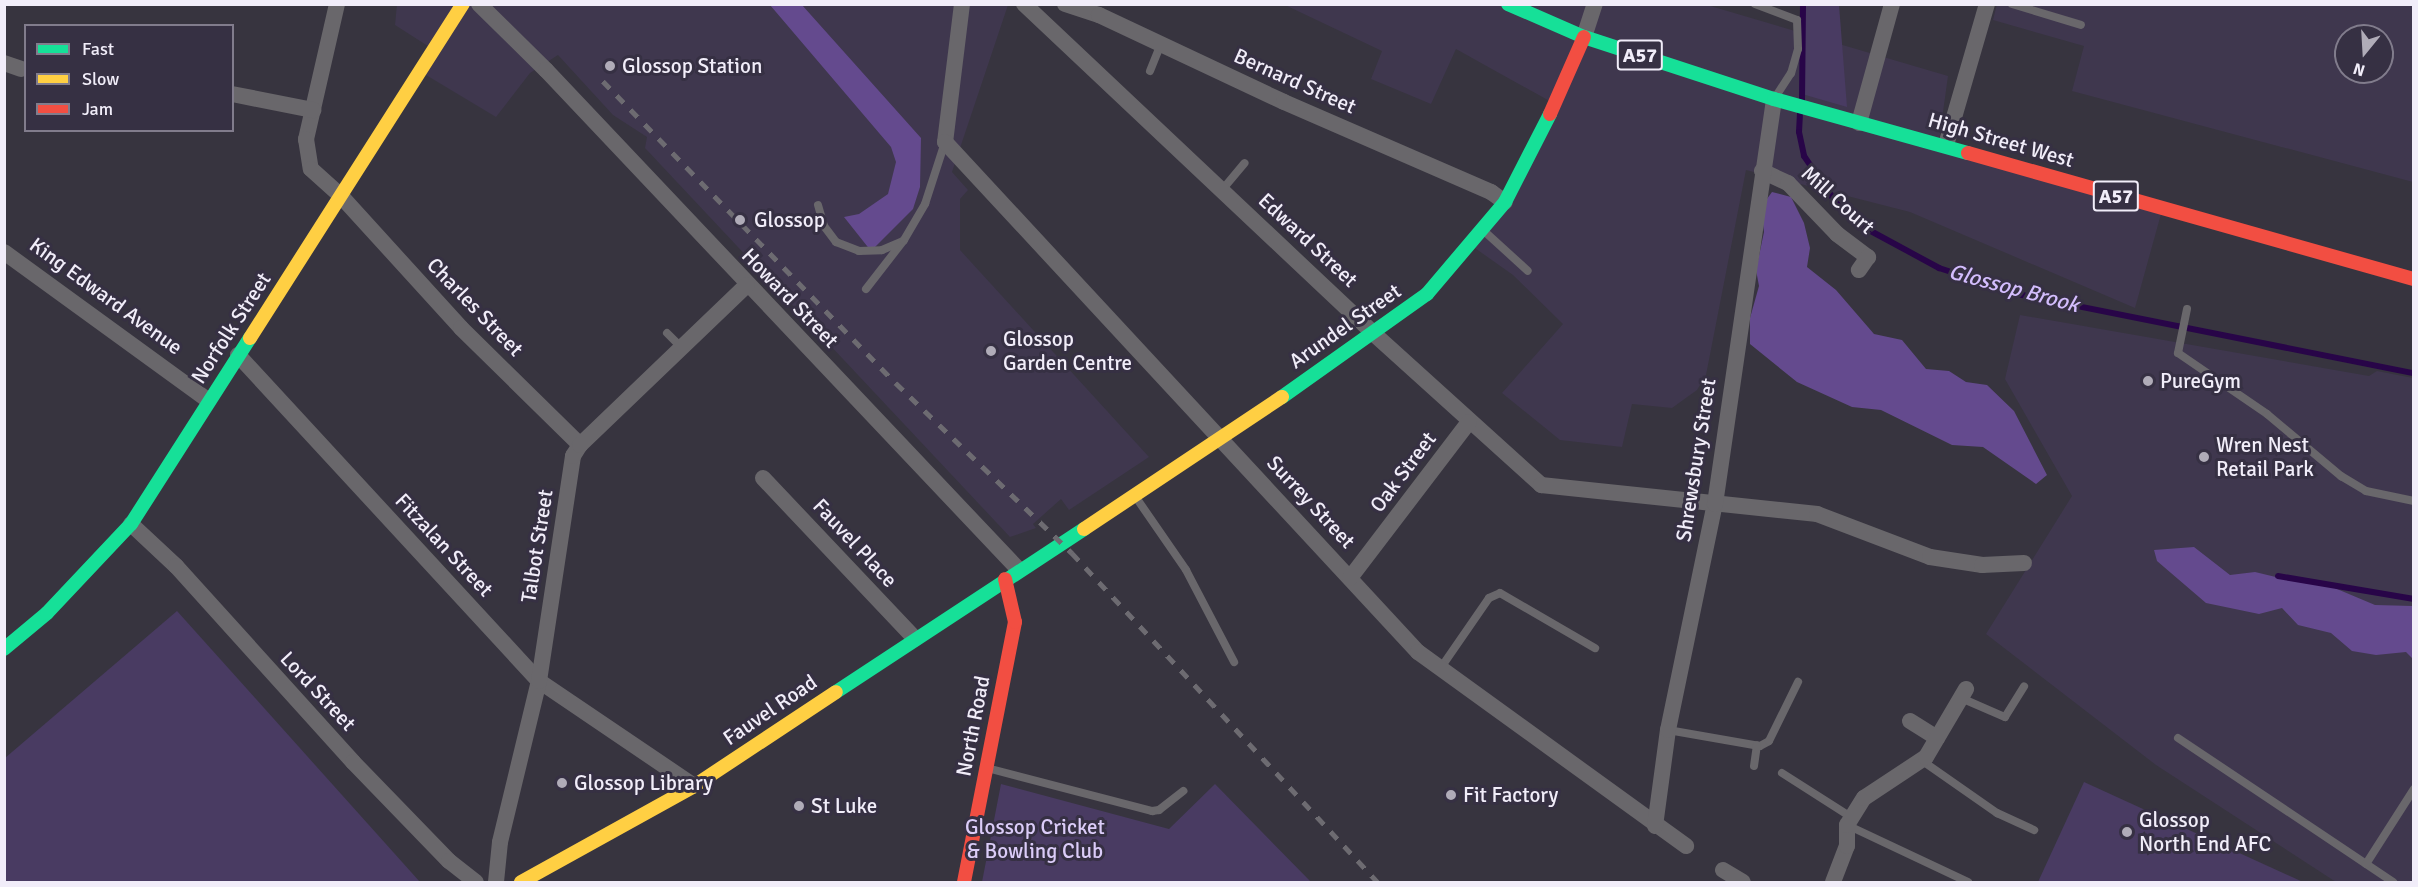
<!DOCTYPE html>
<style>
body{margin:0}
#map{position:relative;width:2418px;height:887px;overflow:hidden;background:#37343f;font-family:Signika,sans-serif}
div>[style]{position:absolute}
.built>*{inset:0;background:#3f374e}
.green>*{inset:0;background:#493b62}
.forest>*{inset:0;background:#644a8e}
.stream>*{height:6px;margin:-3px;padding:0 3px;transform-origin:3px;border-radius:3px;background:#280548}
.lane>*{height:8px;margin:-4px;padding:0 4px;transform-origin:4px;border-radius:4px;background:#69676b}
.street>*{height:16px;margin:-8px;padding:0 8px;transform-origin:8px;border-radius:8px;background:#69676b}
.fast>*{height:14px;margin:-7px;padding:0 7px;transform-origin:7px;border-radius:7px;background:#16e098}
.slow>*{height:14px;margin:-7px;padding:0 7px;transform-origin:7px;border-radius:7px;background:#ffcf43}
.jam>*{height:14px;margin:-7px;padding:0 7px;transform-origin:7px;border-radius:7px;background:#f24e42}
.rail>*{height:4.5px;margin-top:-2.25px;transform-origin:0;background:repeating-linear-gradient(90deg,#6d6b71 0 10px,transparent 0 20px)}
.dots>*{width:16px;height:16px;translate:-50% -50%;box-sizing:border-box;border:3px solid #363043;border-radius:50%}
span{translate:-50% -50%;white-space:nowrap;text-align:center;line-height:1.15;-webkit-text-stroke:6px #363043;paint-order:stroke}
.shield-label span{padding:2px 4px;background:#363043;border:2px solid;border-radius:4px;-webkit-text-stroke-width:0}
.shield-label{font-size:20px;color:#f1edf9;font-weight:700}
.poi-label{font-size:21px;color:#f1edf9}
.left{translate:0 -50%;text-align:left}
.street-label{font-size:21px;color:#f1edf9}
.park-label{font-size:21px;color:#dbccf8}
.water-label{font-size:22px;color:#d3bdfd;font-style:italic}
.frame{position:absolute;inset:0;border:6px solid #f1edf9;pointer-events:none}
.legend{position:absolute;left:24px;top:24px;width:210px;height:108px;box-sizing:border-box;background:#363043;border:2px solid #817c8c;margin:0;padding:8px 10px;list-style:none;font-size:18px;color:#f1edf9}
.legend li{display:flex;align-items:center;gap:12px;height:30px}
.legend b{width:30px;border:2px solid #817c8c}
.north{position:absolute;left:2334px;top:24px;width:60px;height:60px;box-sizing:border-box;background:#363043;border:2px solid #817c8c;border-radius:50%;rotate:198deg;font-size:16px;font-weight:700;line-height:24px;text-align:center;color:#f1edf9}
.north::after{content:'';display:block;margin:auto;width:21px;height:27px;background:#b0acb8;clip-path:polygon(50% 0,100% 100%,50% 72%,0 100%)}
</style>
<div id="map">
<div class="built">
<div style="clip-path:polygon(397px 4px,1008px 5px,952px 172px,968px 190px,960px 199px,960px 250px,1149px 457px,1069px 510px,1061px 499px,1033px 524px,1036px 528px,1010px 537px,645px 148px,647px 137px,613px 115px,558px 55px,530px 73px,496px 117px,416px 69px,431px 48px,395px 25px)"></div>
<div style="clip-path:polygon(evenodd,1997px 4px,2413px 5px,2413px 182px,2072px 91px,2084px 46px,1993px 20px,1997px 4px,2346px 36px,2382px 36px,2382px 72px,2346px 72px,2346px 36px)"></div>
<div style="clip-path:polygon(1285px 5px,1707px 5px,1948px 76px,1938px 148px,2161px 214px,2135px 308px,1910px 212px,1746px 170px,1706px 375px,1697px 390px,1672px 408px,1632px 404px,1622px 447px,1560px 440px,1502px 393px,1563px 324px,1513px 275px,1472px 246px,1555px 104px,1456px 49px,1431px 104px,1371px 79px,1382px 51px)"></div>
<div style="clip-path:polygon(2020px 315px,2369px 376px,2377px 371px,2413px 378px,2413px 882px,2336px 882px,2156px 765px,1986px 634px,2072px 496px,2005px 379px)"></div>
</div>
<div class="green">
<div style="clip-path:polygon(1803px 5px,1839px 5px,1847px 107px,1802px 94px)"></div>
<div style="clip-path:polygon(177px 611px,420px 882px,5px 882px,5px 758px)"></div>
<div style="clip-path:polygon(2084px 782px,2303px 882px,2038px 882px)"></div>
<div style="clip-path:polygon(1001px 784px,1169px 829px,1215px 784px,1311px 882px,982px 882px)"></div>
</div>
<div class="forest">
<div style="clip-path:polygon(770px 5px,802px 5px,921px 138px,920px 187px,913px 209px,871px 251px,844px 217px,859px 214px,888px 194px,896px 162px,891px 147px)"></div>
<div style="clip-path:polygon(1772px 192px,1791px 197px,1804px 223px,1810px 248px,1807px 267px,1836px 290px,1874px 334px,1902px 340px,1926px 369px,1949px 371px,1966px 382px,1987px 385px,2014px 411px,2047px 475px,2036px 484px,1983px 447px,1952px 445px,1881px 410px,1852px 407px,1797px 382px,1750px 344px,1750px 318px,1759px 286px,1756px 270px,1764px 232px,1761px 207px)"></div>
<div style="clip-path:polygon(2194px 547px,2230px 575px,2255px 572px,2284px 579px,2318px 581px,2375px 605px,2413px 606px,2413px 659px,2406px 652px,2376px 655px,2352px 651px,2331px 633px,2298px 625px,2282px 608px,2259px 614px,2206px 603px,2157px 561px,2154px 550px)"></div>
</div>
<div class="stream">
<div style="left:1802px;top:100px;width:96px;rotate:-89.4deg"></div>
<div style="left:1800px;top:113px;width:19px;rotate:93deg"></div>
<div style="left:1799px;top:132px;width:25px;rotate:78deg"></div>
<div style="left:1804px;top:156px;width:58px;rotate:55.5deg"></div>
<div style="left:1837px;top:204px;width:39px;rotate:40deg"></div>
<div style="left:1867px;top:229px;width:82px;rotate:28.4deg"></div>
<div style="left:1939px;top:268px;width:87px;rotate:18deg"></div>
<div style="left:2022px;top:295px;width:400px;rotate:11.3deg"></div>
<div style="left:2278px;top:576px;width:138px;rotate:9.6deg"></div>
</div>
<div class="lane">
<div style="left:1755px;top:4px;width:45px;rotate:20.9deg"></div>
<div style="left:1797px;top:20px;width:29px;rotate:88deg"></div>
<div style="left:1798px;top:49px;width:25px;rotate:106deg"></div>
<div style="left:1791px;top:73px;width:27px;rotate:123deg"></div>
<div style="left:2012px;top:4px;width:72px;rotate:16.9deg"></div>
<div style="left:1150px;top:71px;width:29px;rotate:-68deg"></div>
<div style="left:1222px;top:190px;width:35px;rotate:-50deg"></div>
<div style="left:818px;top:205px;width:22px;rotate:74deg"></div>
<div style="left:824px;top:226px;width:20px;rotate:53deg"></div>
<div style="left:836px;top:242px;width:25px;rotate:21deg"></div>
<div style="left:859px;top:251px;width:23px;rotate:-2deg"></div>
<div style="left:882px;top:250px;width:23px;rotate:-23deg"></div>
<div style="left:1484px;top:231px;width:59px;rotate:42.3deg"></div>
<div style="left:866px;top:289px;width:62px;rotate:-52.2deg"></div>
<div style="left:904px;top:240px;width:42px;rotate:-59.7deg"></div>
<div style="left:925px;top:204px;width:65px;rotate:-72.1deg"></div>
<div style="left:2187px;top:309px;width:45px;rotate:101.6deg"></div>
<div style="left:2178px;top:353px;width:108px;rotate:34.4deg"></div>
<div style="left:2267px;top:414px;width:97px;rotate:40deg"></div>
<div style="left:2341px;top:476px;width:29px;rotate:31deg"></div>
<div style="left:2366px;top:491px;width:49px;rotate:11.8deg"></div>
<div style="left:667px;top:333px;width:21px;rotate:45deg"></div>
<div style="left:1135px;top:496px;width:90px;rotate:55.4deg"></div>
<div style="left:1186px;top:570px;width:104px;rotate:62.4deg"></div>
<div style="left:1440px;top:669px;width:86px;rotate:-55.4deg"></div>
<div style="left:1489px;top:598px;width:12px;rotate:-24deg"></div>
<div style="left:1500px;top:593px;width:110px;rotate:30.1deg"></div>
<div style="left:1961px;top:698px;width:48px;rotate:23.4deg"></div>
<div style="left:2005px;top:717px;width:36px;rotate:-58deg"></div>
<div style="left:1668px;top:730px;width:93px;rotate:9.9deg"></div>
<div style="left:1760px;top:746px;width:10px;rotate:-29deg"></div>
<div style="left:1769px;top:741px;width:66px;rotate:-63.8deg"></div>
<div style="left:2178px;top:738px;width:259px;rotate:33.8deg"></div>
<div style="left:1921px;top:760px;width:93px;rotate:34.9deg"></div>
<div style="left:1997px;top:813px;width:41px;rotate:24.7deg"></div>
<div style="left:1754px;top:766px;width:21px;rotate:-82deg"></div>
<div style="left:987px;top:768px;width:171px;rotate:14.6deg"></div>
<div style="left:1152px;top:811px;width:7px;rotate:-8deg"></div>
<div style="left:1159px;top:810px;width:31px;rotate:-38deg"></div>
<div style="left:1782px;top:773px;width:82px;rotate:32.5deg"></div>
<div style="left:1847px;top:825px;width:134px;rotate:25.2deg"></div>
<div style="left:2366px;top:864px;width:89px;rotate:-57.4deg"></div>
</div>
<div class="street">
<div style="left:337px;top:4px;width:139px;rotate:102.9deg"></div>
<div style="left:306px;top:139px;width:30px;rotate:81deg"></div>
<div style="left:311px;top:169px;width:40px;rotate:42deg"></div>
<div style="left:341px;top:196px;width:178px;rotate:47.7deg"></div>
<div style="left:461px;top:328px;width:167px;rotate:44.5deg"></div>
<div style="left:479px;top:4px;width:94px;rotate:44.6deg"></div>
<div style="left:546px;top:70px;width:688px;rotate:46.59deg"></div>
<div style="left:962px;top:4px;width:139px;rotate:97deg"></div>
<div style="left:945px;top:142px;width:696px;rotate:47.16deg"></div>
<div style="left:1418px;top:652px;width:331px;rotate:35.9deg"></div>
<div style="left:1024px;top:4px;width:480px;rotate:43.3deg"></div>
<div style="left:1373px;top:333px;width:227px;rotate:42.1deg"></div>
<div style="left:1541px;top:485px;width:278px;rotate:6deg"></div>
<div style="left:1817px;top:514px;width:121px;rotate:20.8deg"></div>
<div style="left:1930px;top:557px;width:53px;rotate:8.7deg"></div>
<div style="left:1982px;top:565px;width:42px;rotate:-2.7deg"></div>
<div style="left:1065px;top:4px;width:36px;rotate:18deg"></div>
<div style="left:1099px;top:15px;width:204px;rotate:25.2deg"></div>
<div style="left:1284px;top:102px;width:226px;rotate:23.5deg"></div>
<div style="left:1491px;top:192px;width:17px;rotate:36deg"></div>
<div style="left:1584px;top:37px;width:35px;rotate:-72deg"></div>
<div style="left:4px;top:63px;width:18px;rotate:19deg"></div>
<div style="left:232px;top:94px;width:83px;rotate:11.2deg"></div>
<div style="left:1859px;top:123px;width:123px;rotate:-74.5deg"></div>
<div style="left:1946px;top:145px;width:147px;rotate:-73.8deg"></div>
<div style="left:1762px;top:171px;width:29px;rotate:25deg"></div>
<div style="left:1788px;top:183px;width:71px;rotate:46.1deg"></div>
<div style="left:1837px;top:234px;width:39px;rotate:37deg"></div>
<div style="left:1868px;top:257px;width:16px;rotate:125deg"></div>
<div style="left:4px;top:252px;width:252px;rotate:36deg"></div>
<div style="left:238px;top:355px;width:444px;rotate:47.3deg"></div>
<div style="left:539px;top:681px;width:187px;rotate:34.1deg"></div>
<div style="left:763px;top:478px;width:221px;rotate:46.6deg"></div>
<div style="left:131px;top:524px;width:62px;rotate:43deg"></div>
<div style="left:176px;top:566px;width:264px;rotate:47.9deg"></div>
<div style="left:353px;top:762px;width:138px;rotate:45.9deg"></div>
<div style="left:449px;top:861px;width:34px;rotate:38deg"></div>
<div style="left:1350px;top:578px;width:196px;rotate:-52.7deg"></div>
<div style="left:1910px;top:721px;width:32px;rotate:32deg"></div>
<div style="left:1655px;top:826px;width:97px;rotate:-82.3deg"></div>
<div style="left:1668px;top:730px;width:231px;rotate:-78.3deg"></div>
<div style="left:1715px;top:504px;width:409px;rotate:-81.7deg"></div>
<div style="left:1723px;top:870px;width:23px;rotate:31deg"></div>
<div style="left:496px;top:882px;width:40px;rotate:-84.3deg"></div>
<div style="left:500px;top:842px;width:166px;rotate:-76.4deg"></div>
<div style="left:539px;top:681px;width:228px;rotate:-81.4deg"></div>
<div style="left:573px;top:456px;width:13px;rotate:-58deg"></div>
<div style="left:580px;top:445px;width:231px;rotate:-43.8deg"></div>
<div style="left:1833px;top:882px;width:39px;rotate:-69deg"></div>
<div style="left:1847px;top:846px;width:21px;rotate:-90deg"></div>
<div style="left:1847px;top:825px;width:32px;rotate:-58deg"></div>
<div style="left:1864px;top:798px;width:74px;rotate:-33.5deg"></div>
<div style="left:1926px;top:757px;width:79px;rotate:-59.5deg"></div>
</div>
<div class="fast">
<div style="left:1508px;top:4px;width:83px;rotate:23.5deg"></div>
<div style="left:1584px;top:37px;width:200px;rotate:18.1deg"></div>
<div style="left:1774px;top:99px;width:201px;rotate:15.6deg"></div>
<div style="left:1282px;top:397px;width:178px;rotate:-35.4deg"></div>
<div style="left:1427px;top:294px;width:121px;rotate:-49.7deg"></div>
<div style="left:1505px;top:202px;width:99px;rotate:-62.9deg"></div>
<div style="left:4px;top:649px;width:56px;rotate:-39.9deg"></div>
<div style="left:47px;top:613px;width:122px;rotate:-46.7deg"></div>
<div style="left:131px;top:524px;width:221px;rotate:-57.4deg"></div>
<div style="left:836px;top:692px;width:297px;rotate:-33.3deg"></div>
</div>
<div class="slow">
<div style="left:250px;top:338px;width:396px;rotate:-57.5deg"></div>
<div style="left:1084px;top:529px;width:238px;rotate:-33.7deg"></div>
<div style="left:521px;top:882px;width:198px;rotate:-29deg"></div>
<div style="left:694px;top:786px;width:170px;rotate:-33.5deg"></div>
</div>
<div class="jam">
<div style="left:1550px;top:114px;width:84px;rotate:-66.2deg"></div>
<div style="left:1968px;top:153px;width:463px;rotate:15.8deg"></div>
<div style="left:964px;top:882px;width:265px;rotate:-78.9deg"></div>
<div style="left:1015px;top:622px;width:44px;rotate:-103.1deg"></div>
</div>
<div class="rail">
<div style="left:603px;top:81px;width:421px;rotate:45.9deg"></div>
<div style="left:896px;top:383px;width:245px;rotate:44deg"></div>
<div style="left:1072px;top:553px;width:449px;rotate:47.1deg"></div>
</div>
<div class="dots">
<div style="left:610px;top:66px;background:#b0acb8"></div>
<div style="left:740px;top:220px;background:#b0acb8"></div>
<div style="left:991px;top:351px;background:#b0acb8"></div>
<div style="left:2148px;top:381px;background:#b0acb8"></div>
<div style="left:2204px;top:457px;background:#b0acb8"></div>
<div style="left:562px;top:783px;background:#b0acb8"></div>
<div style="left:1451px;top:795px;background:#b0acb8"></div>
<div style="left:799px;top:806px;background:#b0acb8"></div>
<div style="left:2127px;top:832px;background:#b0acb8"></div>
</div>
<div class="shield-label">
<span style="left:1640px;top:55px">A57</span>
<span style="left:2116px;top:196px">A57</span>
</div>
<div class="poi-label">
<span class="left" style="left:622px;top:66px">Glossop Station</span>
<span class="left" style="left:754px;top:220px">Glossop</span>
<span class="left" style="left:1003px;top:351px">Glossop<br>Garden Centre</span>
<span class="left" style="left:2160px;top:381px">PureGym</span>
<span class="left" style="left:2216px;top:457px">Wren Nest<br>Retail Park</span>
<span class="left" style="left:574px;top:783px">Glossop Library</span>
<span class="left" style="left:1463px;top:795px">Fit Factory</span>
<span class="left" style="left:811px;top:806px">St Luke</span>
<span class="left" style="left:2139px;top:832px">Glossop<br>North End AFC</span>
</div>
<div class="street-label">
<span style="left:1295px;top:81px;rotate:24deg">Bernard Street</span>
<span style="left:2001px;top:140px;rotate:16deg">High Street West</span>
<span style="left:1838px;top:200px;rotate:42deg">Mill Court</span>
<span style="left:1308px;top:240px;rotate:43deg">Edward Street</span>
<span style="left:106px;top:296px;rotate:36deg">King Edward Avenue</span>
<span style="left:790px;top:298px;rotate:46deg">Howard Street</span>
<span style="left:475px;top:307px;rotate:46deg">Charles Street</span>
<span style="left:1345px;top:326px;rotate:-35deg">Arundel Street</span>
<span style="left:231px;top:328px;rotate:-57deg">Norfolk Street</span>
<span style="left:1696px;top:460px;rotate:-81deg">Shrewsbury Street</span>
<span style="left:1403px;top:472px;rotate:-53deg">Oak Street</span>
<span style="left:1311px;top:502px;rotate:47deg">Surrey Street</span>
<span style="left:855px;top:543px;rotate:47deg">Fauvel Place</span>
<span style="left:444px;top:545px;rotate:47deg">Fitzalan Street</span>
<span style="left:537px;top:546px;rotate:-81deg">Talbot Street</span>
<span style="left:318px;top:691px;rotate:47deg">Lord Street</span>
<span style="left:770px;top:710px;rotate:-34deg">Fauvel Road</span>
<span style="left:973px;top:726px;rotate:-79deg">North Road</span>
</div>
<div class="park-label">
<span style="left:1035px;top:839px">Glossop Cricket<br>&amp; Bowling Club</span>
</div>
<div class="water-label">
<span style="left:2014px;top:288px;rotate:15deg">Glossop Brook</span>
</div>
<div class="frame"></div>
<ul class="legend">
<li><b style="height:8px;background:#16e098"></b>Fast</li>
<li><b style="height:8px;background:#ffcf43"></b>Slow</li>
<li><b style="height:8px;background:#f24e42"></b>Jam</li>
</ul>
<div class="north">N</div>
</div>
